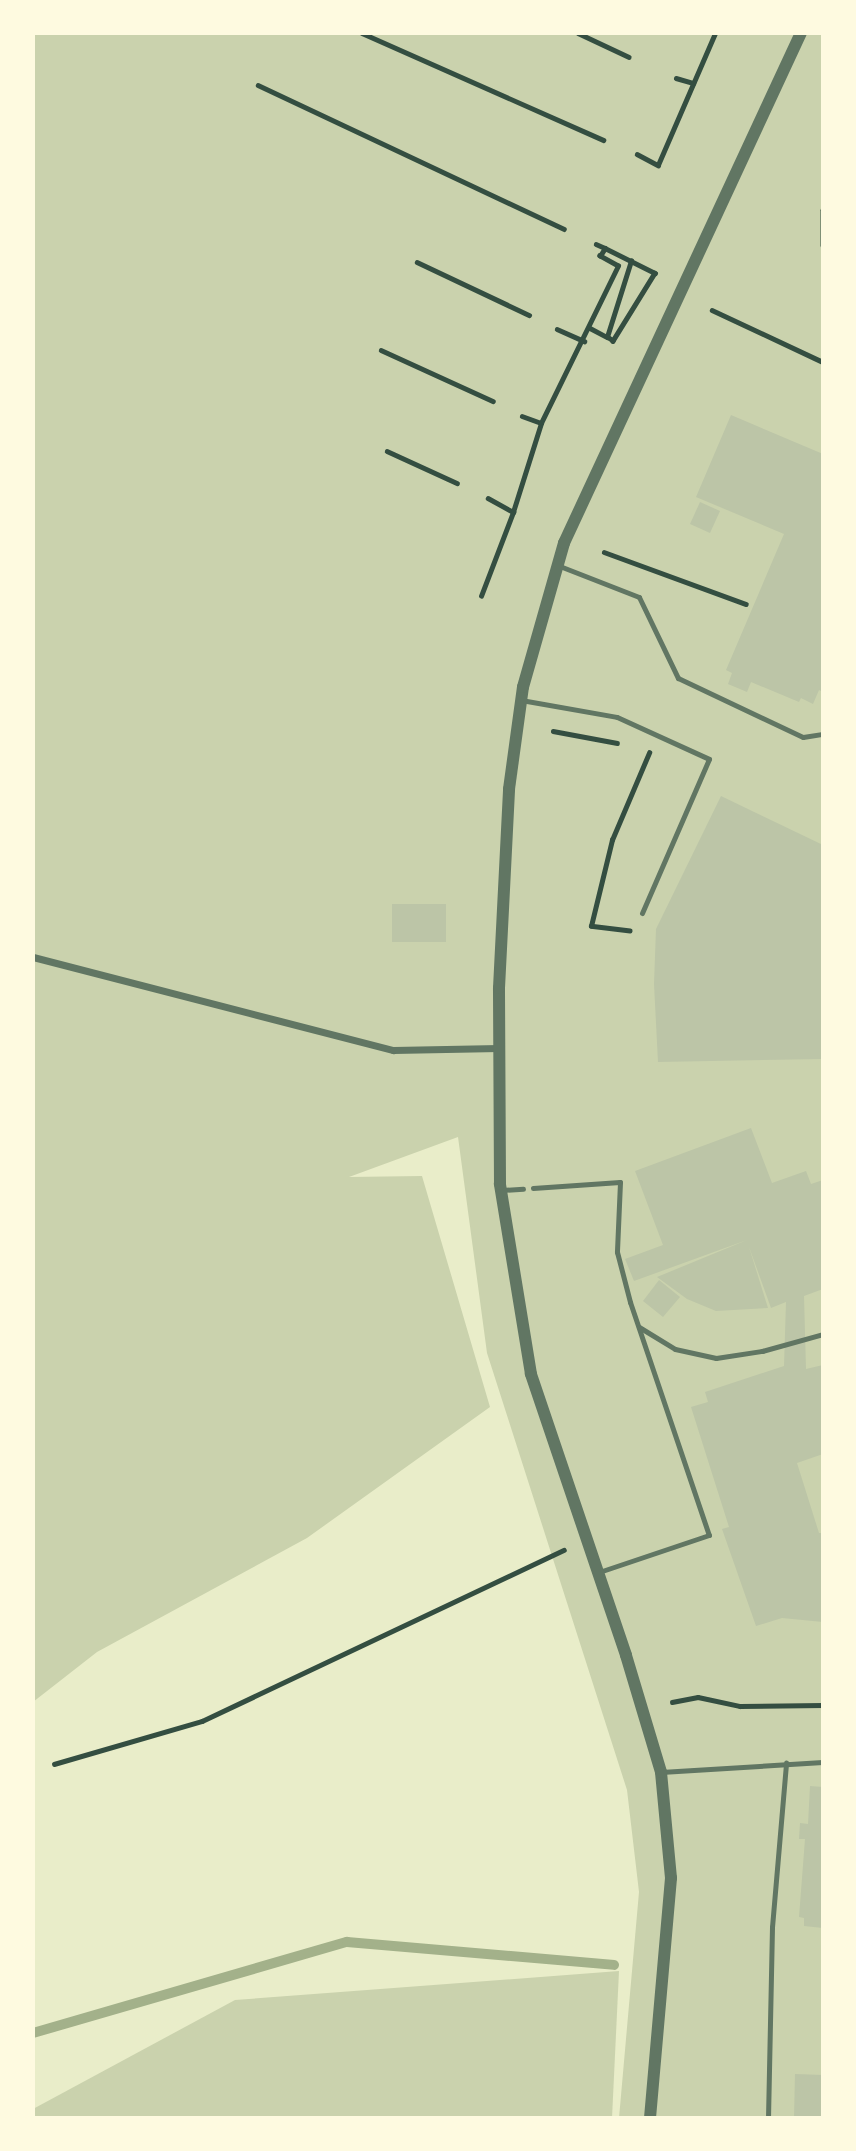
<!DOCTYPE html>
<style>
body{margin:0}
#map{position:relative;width:856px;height:2151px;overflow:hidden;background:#e9edc9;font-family:Literata,serif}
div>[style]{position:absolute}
.green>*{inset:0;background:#cad2ad}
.stream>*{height:10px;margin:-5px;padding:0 5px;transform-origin:5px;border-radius:5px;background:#a3b18a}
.building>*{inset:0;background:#bcc5a7}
.path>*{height:4.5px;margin:-2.25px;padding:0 2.25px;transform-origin:2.25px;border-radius:2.25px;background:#344e41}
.service>*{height:5px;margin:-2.5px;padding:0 2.5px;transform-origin:2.5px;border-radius:2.5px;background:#617663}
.minor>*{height:7px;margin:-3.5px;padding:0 3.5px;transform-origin:3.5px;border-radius:3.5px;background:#617663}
.tertiary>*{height:12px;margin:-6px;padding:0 6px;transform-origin:6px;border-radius:6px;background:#617663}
span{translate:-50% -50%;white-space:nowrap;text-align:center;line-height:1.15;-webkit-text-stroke:5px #fefae0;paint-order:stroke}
.frame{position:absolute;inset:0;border:35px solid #fefae0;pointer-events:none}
</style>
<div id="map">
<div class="green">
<div style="clip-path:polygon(33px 33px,823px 33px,823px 2118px,619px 2118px,639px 1892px,627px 1790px,487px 1353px,458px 1137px,349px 1177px,422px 1176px,490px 1407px,307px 1538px,97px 1652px,33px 1702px)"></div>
<div style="clip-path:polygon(619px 1971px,612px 2118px,33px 2118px,33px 2109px,235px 2000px)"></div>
</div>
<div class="stream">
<div style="left:33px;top:2033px;width:327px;rotate:-16.2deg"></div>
<div style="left:347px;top:1942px;width:268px;rotate:4.9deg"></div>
</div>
<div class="building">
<div style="clip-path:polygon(731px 415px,823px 454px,823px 692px,819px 690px,813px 704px,801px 698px,799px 702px,751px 682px,747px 692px,728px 684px,732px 673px,726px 670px,784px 534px,696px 497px)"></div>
<div style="clip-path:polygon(700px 502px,720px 511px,710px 533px,690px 524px)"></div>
<div style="clip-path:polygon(721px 796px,823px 845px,823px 1059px,658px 1062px,654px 984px,656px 929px)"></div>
<div style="clip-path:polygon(392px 904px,446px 904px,446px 942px,392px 942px)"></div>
<div style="clip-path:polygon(751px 1128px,772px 1183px,806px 1171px,811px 1184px,823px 1180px,823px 1289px,804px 1296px,806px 1369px,823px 1365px,823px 1454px,797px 1463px,819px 1533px,823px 1533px,823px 1622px,782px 1618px,756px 1626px,722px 1529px,729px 1527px,691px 1407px,708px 1402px,705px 1392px,784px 1366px,786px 1302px,771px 1308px,749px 1247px,768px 1308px,716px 1311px,687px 1299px,657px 1277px,747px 1240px,634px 1281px,625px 1259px,663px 1245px,635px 1171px)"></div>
<div style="clip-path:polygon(659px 1280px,680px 1297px,663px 1317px,643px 1301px)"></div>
<div style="clip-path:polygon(810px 1786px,823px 1787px,823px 1928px,804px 1926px,804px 1918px,799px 1917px,805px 1839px,799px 1839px,800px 1823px,808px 1824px)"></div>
<div style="clip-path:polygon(795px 2074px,823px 2075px,823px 2118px,794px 2118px)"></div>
</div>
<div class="path">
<div style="left:362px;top:33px;width:264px;rotate:23.9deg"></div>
<div style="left:578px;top:33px;width:56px;rotate:25.2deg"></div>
<div style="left:676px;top:78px;width:18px;rotate:16deg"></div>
<div style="left:258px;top:85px;width:338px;rotate:25.2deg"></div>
<div style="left:637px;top:154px;width:24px;rotate:28deg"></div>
<div style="left:658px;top:165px;width:144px;rotate:-66.6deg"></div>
<div style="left:823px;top:210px;width:35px;rotate:90deg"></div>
<div style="left:596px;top:244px;width:10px;rotate:24deg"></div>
<div style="left:417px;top:262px;width:124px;rotate:25.3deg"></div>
<div style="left:712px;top:310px;width:123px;rotate:25.1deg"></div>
<div style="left:590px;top:328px;width:19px;rotate:28deg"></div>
<div style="left:557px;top:329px;width:30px;rotate:24deg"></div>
<div style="left:381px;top:350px;width:123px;rotate:24.5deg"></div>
<div style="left:522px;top:416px;width:20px;rotate:20deg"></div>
<div style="left:387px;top:451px;width:77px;rotate:24.6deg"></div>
<div style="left:488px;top:498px;width:29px;rotate:29deg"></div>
<div style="left:604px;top:552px;width:151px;rotate:20.1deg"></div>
<div style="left:481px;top:596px;width:90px;rotate:-69.1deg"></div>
<div style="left:513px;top:512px;width:93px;rotate:-72.5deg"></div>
<div style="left:541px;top:423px;width:175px;rotate:-63.9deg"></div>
<div style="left:618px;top:266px;width:21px;rotate:-151deg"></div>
<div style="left:600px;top:256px;width:9px;rotate:-58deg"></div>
<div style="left:605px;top:248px;width:56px;rotate:26.6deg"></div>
<div style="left:655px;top:273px;width:80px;rotate:121.7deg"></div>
<div style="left:613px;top:341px;width:7px;rotate:-146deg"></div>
<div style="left:607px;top:337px;width:80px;rotate:-72.5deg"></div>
<div style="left:553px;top:731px;width:65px;rotate:10.6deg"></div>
<div style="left:630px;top:931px;width:39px;rotate:-173deg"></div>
<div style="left:591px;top:926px;width:89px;rotate:-76.3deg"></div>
<div style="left:612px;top:840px;width:95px;rotate:-67deg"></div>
<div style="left:672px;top:1702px;width:26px;rotate:-11deg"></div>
<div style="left:698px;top:1697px;width:43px;rotate:12.1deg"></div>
<div style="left:740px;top:1706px;width:83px;rotate:-0.7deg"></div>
<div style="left:54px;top:1764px;width:154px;rotate:-16.2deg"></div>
<div style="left:202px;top:1721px;width:400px;rotate:-25.3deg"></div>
</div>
<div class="service">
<div style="left:557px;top:565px;width:88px;rotate:21.3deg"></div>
<div style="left:639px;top:597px;width:90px;rotate:64.3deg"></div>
<div style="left:678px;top:678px;width:138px;rotate:25.3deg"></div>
<div style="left:803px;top:737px;width:20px;rotate:-9deg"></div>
<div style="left:521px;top:700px;width:97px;rotate:10deg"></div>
<div style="left:617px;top:717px;width:101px;rotate:24.5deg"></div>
<div style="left:709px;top:759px;width:168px;rotate:113.5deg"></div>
<div style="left:533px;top:1188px;width:87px;rotate:-3.9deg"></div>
<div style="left:620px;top:1182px;width:70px;rotate:92.5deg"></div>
<div style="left:617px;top:1252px;width:52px;rotate:75.4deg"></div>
<div style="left:630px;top:1302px;width:246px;rotate:71.3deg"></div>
<div style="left:709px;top:1535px;width:116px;rotate:161.4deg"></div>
<div style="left:501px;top:1190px;width:22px;rotate:-3deg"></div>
<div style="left:639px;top:1327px;width:42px;rotate:31.4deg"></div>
<div style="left:675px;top:1349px;width:42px;rotate:12.4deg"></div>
<div style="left:716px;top:1358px;width:47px;rotate:-8.7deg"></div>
<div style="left:762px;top:1351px;width:63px;rotate:-15.6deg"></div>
<div style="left:661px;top:1772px;width:162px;rotate:-3.5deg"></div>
<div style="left:768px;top:2118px;width:191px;rotate:-88.8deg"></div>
<div style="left:772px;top:1927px;width:165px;rotate:-85.1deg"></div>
</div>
<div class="minor">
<div style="left:33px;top:957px;width:372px;rotate:14.5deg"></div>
<div style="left:393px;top:1050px;width:106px;rotate:-1.1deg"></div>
</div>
<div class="tertiary">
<div style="left:650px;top:2118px;width:241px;rotate:-85deg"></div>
<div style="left:671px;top:1878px;width:106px;rotate:-95.4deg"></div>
<div style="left:661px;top:1772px;width:122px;rotate:-106.7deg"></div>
<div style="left:626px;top:1655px;width:297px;rotate:-108.7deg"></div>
<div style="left:531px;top:1374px;width:193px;rotate:-99.3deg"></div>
<div style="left:500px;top:1184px;width:196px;rotate:-90.3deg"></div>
<div style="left:499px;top:988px;width:199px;rotate:-87.1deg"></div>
<div style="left:509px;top:789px;width:103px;rotate:-82.2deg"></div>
<div style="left:523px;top:687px;width:150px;rotate:-74.1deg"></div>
<div style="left:564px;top:543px;width:562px;rotate:-65.08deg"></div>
</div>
<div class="frame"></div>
</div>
